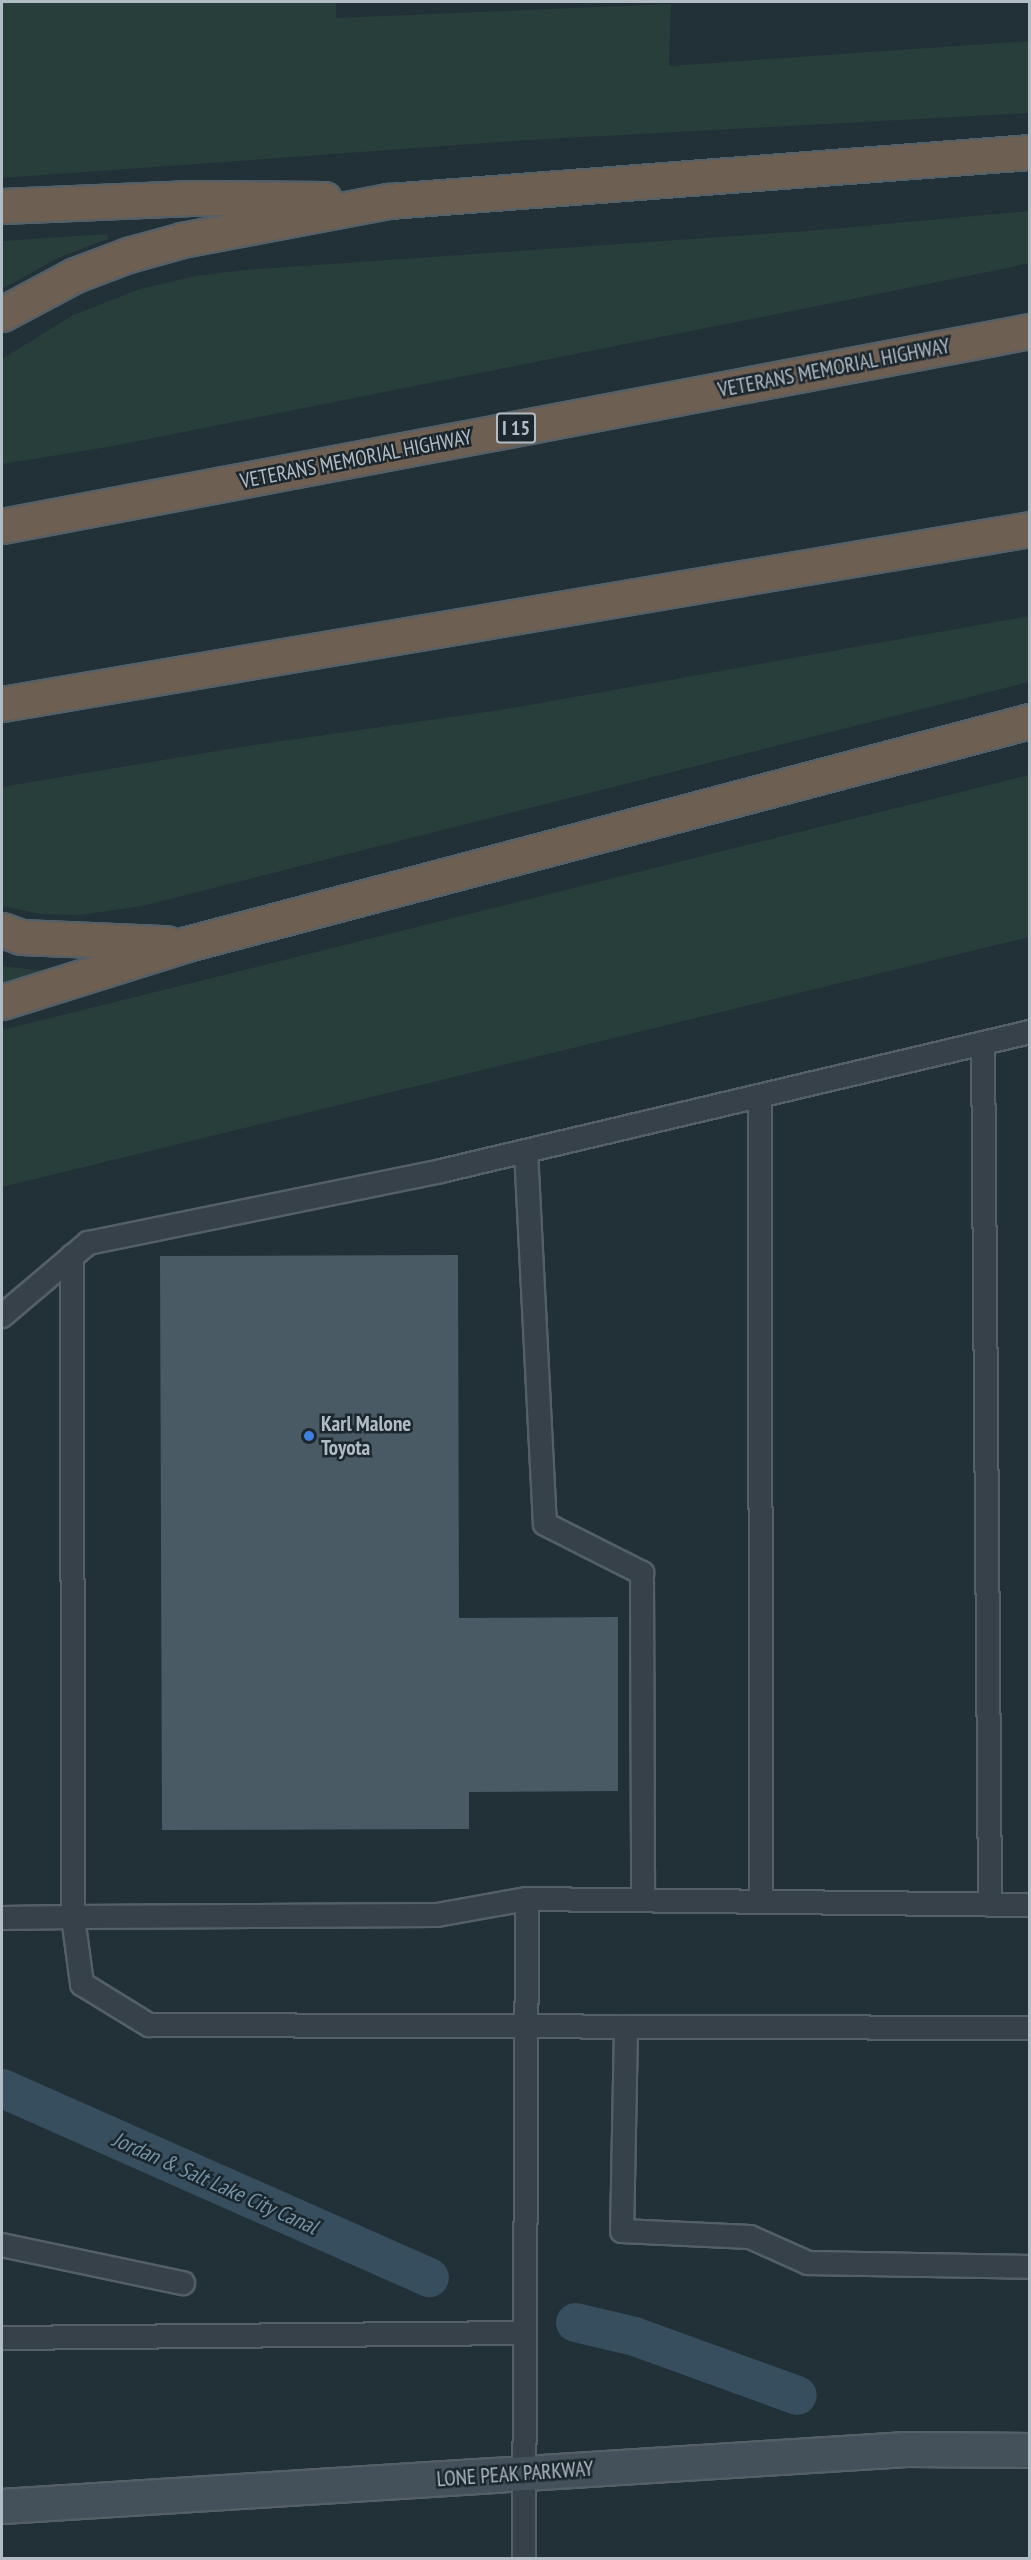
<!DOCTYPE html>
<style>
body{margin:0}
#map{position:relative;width:1031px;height:2560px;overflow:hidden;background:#223038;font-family:"PT Sans Narrow",sans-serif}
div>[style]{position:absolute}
.green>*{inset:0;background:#283e3b}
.canal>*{height:39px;margin:-19.5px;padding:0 19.5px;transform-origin:19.5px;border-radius:19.5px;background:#364e5e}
.building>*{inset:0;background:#4a5a64}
.roads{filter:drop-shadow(2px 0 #545f66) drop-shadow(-2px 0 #545f66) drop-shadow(0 2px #545f66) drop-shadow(0 -2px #545f66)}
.service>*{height:22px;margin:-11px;padding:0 11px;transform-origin:11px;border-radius:11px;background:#364149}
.secondary>*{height:33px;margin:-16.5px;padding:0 16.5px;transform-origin:16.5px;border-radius:16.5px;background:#44515b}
.motorway>*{height:33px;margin:-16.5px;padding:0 16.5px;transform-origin:16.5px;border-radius:16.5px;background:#6e5f53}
.dots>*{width:16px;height:16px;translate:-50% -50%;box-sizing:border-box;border:3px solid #1b262d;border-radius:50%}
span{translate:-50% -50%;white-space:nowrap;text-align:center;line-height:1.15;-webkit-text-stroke:5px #1b262d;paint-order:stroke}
.shield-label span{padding:2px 4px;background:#1b262d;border:2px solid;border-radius:4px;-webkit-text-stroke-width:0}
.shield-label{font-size:20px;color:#b1bcc5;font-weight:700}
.street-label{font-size:21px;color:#b1bcc5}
.poi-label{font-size:21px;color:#b1bcc5;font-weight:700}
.left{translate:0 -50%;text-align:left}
.water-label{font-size:22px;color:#7293a7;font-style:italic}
.frame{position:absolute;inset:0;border:3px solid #b1bcc5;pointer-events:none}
</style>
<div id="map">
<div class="green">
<div style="clip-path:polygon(2px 2px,336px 2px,336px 18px,671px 4px,669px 66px,1029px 41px,1029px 113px,529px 140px,2px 178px)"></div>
<div style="clip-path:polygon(1029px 211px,1029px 263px,1008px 268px,108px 447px,2px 464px,2px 359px,73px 315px,140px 289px,196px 276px,244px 270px,807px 231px)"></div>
<div style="clip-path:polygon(107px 234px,108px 239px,58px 258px,2px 289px,2px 241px)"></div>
<div style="clip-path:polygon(1029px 616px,1029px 682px,142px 906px,80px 915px,40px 914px,2px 906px,2px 787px,240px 747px,507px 709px)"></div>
<div style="clip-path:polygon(1029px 775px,1029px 937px,2px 1187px,2px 1030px)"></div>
<div style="clip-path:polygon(2px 966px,44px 971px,45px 976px,2px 987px)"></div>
</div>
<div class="canal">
<div style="left:2px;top:2088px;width:467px;rotate:23.9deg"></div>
<div style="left:575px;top:2322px;width:61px;rotate:13.3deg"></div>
<div style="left:634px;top:2336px;width:173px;rotate:19.9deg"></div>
</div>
<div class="building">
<div style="clip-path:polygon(458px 1255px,459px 1618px,618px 1617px,618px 1791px,469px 1792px,469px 1829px,162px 1830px,160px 1256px)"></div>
</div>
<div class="roads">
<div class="service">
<div style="left:983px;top:1043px;width:862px;rotate:89.53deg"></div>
<div style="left:760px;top:1096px;width:805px;rotate:89.93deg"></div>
<div style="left:526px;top:1151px;width:373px;rotate:87.1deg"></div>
<div style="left:545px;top:1524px;width:109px;rotate:26.8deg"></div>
<div style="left:642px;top:1573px;width:327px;rotate:89.8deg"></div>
<div style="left:72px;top:1256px;width:661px;rotate:89.91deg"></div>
<div style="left:73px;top:1917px;width:364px;rotate:-0.3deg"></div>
<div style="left:437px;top:1915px;width:91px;rotate:-10.1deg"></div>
<div style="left:2px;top:1316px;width:113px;rotate:-40.3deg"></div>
<div style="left:88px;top:1243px;width:360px;rotate:-11.5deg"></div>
<div style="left:441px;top:1171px;width:605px;rotate:-13.28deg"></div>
<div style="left:2px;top:1918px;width:71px;rotate:-0.8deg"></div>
<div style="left:73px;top:1917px;width:68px;rotate:82.3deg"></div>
<div style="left:82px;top:1984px;width:79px;rotate:31.5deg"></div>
<div style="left:149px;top:2025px;width:881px;rotate:0.2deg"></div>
<div style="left:626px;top:2027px;width:204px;rotate:91.1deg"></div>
<div style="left:622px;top:2231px;width:128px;rotate:2.7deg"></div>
<div style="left:750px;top:2237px;width:64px;rotate:24.1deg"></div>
<div style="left:808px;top:2263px;width:222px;rotate:1deg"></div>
<div style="left:2px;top:2245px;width:185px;rotate:11.9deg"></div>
<div style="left:2px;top:2338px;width:522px;rotate:-0.55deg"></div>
<div style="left:524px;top:2558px;width:659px;rotate:-89.74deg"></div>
<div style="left:527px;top:1899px;width:503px;rotate:0.68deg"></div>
</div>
<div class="secondary">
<div style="left:2px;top:2506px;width:906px;rotate:-3.61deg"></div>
<div style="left:906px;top:2449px;width:124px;rotate:0.5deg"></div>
</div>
<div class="motorway">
<div style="left:2px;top:206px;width:190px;rotate:-2.4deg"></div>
<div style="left:192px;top:198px;width:132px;rotate:0.4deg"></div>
<div style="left:2px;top:314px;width:83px;rotate:-28.1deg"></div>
<div style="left:75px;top:275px;width:57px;rotate:-20.7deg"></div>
<div style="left:128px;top:255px;width:56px;rotate:-15.5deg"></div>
<div style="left:182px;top:240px;width:211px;rotate:-10.7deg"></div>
<div style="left:389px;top:201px;width:643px;rotate:-4.37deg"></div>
<div style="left:2px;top:526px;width:1046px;rotate:-10.74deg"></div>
<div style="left:2px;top:704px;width:1043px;rotate:-9.66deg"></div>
<div style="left:2px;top:930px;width:20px;rotate:20deg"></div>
<div style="left:21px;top:937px;width:146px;rotate:2.4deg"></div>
<div style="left:2px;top:1002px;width:194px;rotate:-17.4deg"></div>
<div style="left:187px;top:944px;width:872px;rotate:-14.82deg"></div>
</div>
</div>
<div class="dots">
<div style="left:309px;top:1436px;background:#3f7fe0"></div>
</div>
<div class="shield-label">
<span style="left:516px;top:428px">I 15</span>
</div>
<div class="street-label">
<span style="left:834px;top:368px;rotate:-11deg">VETERANS MEMORIAL HIGHWAY</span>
<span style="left:356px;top:459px;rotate:-11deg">VETERANS MEMORIAL HIGHWAY</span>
<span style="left:515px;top:2474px;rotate:-4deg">LONE PEAK PARKWAY</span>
</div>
<div class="poi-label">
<span class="left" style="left:321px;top:1436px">Karl Malone<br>Toyota</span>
</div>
<div class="water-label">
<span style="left:215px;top:2183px;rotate:24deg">Jordan &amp; Salt Lake City Canal</span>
</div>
<div class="frame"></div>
</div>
